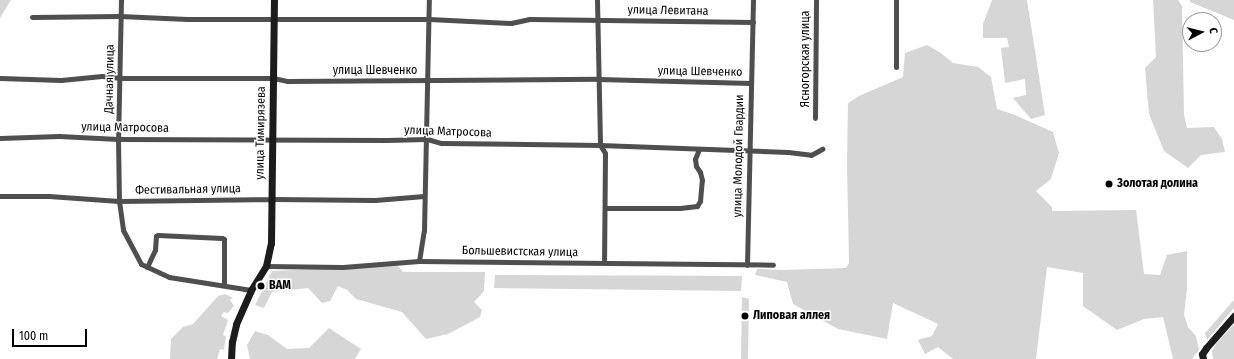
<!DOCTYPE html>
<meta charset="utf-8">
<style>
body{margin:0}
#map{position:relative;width:1234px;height:359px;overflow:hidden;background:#fff;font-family:"Fira Sans Condensed",sans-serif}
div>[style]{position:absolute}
.green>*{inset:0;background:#d6d6d6}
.street>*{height:5px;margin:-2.5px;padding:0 2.5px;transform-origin:2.5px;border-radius:2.5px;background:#4f4f4f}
.secondary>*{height:7px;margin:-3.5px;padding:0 3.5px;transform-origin:3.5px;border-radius:3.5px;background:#1c1c1c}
.dots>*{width:11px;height:11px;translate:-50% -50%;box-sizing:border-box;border:2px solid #fff;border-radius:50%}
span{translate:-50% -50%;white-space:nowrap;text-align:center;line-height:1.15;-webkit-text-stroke:3px #fff;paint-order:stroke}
.street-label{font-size:12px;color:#000}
.poi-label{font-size:12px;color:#000;font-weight:700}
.left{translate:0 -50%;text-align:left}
.north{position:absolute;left:1182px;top:12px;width:40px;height:40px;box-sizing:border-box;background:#fff;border:1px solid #999;border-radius:50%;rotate:83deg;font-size:11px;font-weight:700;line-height:16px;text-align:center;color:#000}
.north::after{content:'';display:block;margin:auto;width:14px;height:18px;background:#000;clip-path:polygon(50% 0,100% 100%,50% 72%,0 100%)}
.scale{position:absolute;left:12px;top:329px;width:75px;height:18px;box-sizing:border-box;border:2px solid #000;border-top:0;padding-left:5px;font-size:12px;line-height:14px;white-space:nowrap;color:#000;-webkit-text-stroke:3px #fff;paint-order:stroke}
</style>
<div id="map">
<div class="green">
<div style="clip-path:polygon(0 0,11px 0,0 18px)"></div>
<div style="clip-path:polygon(992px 0,1027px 0,1045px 115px,1031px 119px,1013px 98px,1026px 95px,1025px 79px,1005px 83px,1001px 48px,1009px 47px,1007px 38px,983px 38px,983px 24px)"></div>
<div style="clip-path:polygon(1153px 0,1178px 0,1182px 6px,1184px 115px,1187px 128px,1214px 127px,1222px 139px,1225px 152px,1201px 155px,1188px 168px,1164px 151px,1149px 114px,1145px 68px,1156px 57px)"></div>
<div style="clip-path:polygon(1190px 0,1234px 0,1234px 20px,1190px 2px)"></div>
<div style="clip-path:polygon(927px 45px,941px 53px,953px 63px,978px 67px,991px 77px,997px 109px,1015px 115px,1053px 132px,1059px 153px,1051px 179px,1036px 191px,1052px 207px,1052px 211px,1136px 210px,1144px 274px,1160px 275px,1167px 255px,1187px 251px,1187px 289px,1184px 315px,1188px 327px,1196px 336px,1199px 350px,1192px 359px,1173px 359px,1163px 317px,1144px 319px,1117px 330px,1083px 306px,1083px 273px,1047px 267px,1036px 359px,953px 359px,938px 347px,925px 354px,918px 340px,932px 336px,938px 324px,893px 303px,887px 339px,838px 329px,793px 304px,787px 282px,755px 275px,757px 269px,783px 270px,846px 268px,849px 263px,847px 163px,848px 103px,859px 96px,903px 77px,905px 53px)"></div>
<div style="clip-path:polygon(398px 266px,403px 272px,485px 272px,484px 291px,474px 302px,482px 310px,480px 317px,448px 334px,426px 339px,402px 312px,356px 299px,347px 290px,338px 286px,330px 301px,322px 303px,308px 288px,272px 292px,264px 308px,255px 305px,272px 271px)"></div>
<div style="clip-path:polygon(495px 275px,742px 276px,741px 291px,494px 288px)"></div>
<div style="clip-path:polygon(225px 294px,233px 298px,230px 300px,234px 306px,228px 313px,224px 312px,221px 316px,228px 320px,223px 335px,226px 336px,224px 350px,220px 349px,217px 359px,170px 359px,171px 339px,183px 327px,193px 324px,218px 296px)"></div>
<div style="clip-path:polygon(742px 297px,749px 299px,748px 359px,741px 359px)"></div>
<div style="clip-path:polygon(1234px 300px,1234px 308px,1207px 340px,1205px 333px)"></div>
<div style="clip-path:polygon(1234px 324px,1234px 359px,1213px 359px,1212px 351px,1216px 344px)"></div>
<div style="clip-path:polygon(329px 328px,361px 349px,355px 359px,250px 359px,247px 345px,255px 331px,268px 335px,287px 349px,309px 348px)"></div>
</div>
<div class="street">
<div style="left:121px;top:0;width:139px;rotate:91.2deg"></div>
<div style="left:118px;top:139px;width:62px;rotate:89.1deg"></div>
<div style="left:119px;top:201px;width:29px;rotate:82deg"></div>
<div style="left:123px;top:230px;width:38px;rotate:62deg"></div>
<div style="left:141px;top:264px;width:31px;rotate:25deg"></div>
<div style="left:169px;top:277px;width:83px;rotate:9deg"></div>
<div style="left:597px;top:0;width:145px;rotate:88.8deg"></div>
<div style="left:600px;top:145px;width:9px;rotate:58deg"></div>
<div style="left:605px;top:153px;width:110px;rotate:90.5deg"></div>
<div style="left:896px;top:0;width:67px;rotate:90deg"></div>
<div style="left:32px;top:17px;width:88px;rotate:-0.7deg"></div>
<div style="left:120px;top:16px;width:67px;rotate:2.6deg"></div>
<div style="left:187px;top:19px;width:242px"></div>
<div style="left:429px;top:19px;width:82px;rotate:2.8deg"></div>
<div style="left:511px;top:23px;width:19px;rotate:-12deg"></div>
<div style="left:530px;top:19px;width:223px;rotate:0.8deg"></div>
<div style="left:0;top:78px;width:61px;rotate:1.9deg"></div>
<div style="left:61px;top:80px;width:41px;rotate:-5.6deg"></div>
<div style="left:102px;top:76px;width:19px;rotate:6deg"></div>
<div style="left:121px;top:78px;width:152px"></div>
<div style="left:273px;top:78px;width:14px;rotate:12deg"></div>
<div style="left:287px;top:81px;width:311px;rotate:-0.4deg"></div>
<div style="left:598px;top:79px;width:153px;rotate:1.5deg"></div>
<div style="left:815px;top:118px;width:118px;rotate:-89.5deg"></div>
<div style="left:0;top:138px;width:59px;rotate:-1.9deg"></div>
<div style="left:59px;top:136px;width:59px;rotate:2.9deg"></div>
<div style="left:118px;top:139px;width:269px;rotate:0.2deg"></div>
<div style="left:387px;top:140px;width:40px;rotate:-1.4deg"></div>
<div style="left:427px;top:139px;width:15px;rotate:16deg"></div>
<div style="left:441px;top:143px;width:159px;rotate:0.7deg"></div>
<div style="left:600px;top:145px;width:188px;rotate:2.1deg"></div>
<div style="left:788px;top:152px;width:23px;rotate:7deg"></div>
<div style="left:811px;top:155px;width:13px;rotate:-29deg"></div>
<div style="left:0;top:196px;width:49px"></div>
<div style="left:49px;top:196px;width:70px;rotate:4.1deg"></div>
<div style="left:119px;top:201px;width:153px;rotate:-0.7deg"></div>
<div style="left:272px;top:199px;width:103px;rotate:0.6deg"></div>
<div style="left:375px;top:200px;width:49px;rotate:-4.7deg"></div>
<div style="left:605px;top:208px;width:75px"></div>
<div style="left:680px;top:208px;width:17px;rotate:-7deg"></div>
<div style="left:697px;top:206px;width:6px;rotate:-59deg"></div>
<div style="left:700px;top:201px;width:21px;rotate:-85deg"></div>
<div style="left:702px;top:180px;width:8px;rotate:-104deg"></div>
<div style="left:700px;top:172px;width:7px;rotate:-124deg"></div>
<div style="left:696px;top:166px;width:7px;rotate:-98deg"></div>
<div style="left:695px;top:159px;width:11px;rotate:-68deg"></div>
<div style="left:419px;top:261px;width:30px;rotate:-81deg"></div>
<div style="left:424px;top:231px;width:231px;rotate:-88.8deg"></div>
<div style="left:747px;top:265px;width:265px;rotate:-88.7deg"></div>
<div style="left:266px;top:266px;width:77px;rotate:0.7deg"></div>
<div style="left:343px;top:267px;width:76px;rotate:-4.5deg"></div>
<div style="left:419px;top:261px;width:354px;rotate:0.6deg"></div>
<div style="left:147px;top:267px;width:19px;rotate:-65deg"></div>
<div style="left:155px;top:250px;width:14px;rotate:-86deg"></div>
<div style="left:156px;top:236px;width:2px;rotate:-27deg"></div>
<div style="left:158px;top:235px;width:64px;rotate:2.7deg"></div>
<div style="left:222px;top:238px;width:2px;rotate:27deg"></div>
<div style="left:224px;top:239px;width:46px;rotate:90deg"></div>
</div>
<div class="secondary">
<div style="left:231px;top:359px;width:17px;rotate:-87deg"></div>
<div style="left:232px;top:342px;width:18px;rotate:-77deg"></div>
<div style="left:236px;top:324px;width:37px;rotate:-66deg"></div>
<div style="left:251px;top:290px;width:28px;rotate:-58deg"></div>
<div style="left:266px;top:266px;width:24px;rotate:-78deg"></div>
<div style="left:271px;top:243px;width:243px;rotate:-89.3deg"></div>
<div style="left:1203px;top:359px;width:5px;rotate:-101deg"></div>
<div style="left:1202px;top:354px;width:7px;rotate:-56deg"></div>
<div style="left:1206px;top:348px;width:43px;rotate:-48.8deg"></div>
</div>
<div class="dots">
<div style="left:1109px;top:184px;background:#000"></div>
<div style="left:261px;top:286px;background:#000"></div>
<div style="left:745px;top:316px;background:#000"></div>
</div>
<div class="street-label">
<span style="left:668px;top:11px;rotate:1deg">улица Левитана</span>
<span style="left:806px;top:59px;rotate:-90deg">Ясногорская улица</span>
<span style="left:375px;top:71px">улица Шевченко</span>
<span style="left:700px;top:72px;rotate:1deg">улица Шевченко</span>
<span style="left:110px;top:79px;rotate:-89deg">Дачная улица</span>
<span style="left:125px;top:128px;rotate:1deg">улица Матросова</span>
<span style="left:448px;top:132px;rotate:2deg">улица Матросова</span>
<span style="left:261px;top:133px;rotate:-89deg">улица Тимирязева</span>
<span style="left:739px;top:156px;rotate:-89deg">улица Молодой Гвардии</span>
<span style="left:188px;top:190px;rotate:-1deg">Фестивальная улица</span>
<span style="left:520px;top:252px;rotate:1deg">Большевистская улица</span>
</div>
<div class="poi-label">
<span class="left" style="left:1117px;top:184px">Золотая долина</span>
<span class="left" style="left:269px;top:286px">BAM</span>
<span class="left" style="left:753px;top:316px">Липовая аллея</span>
</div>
<div class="north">С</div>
<div class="scale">100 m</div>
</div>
